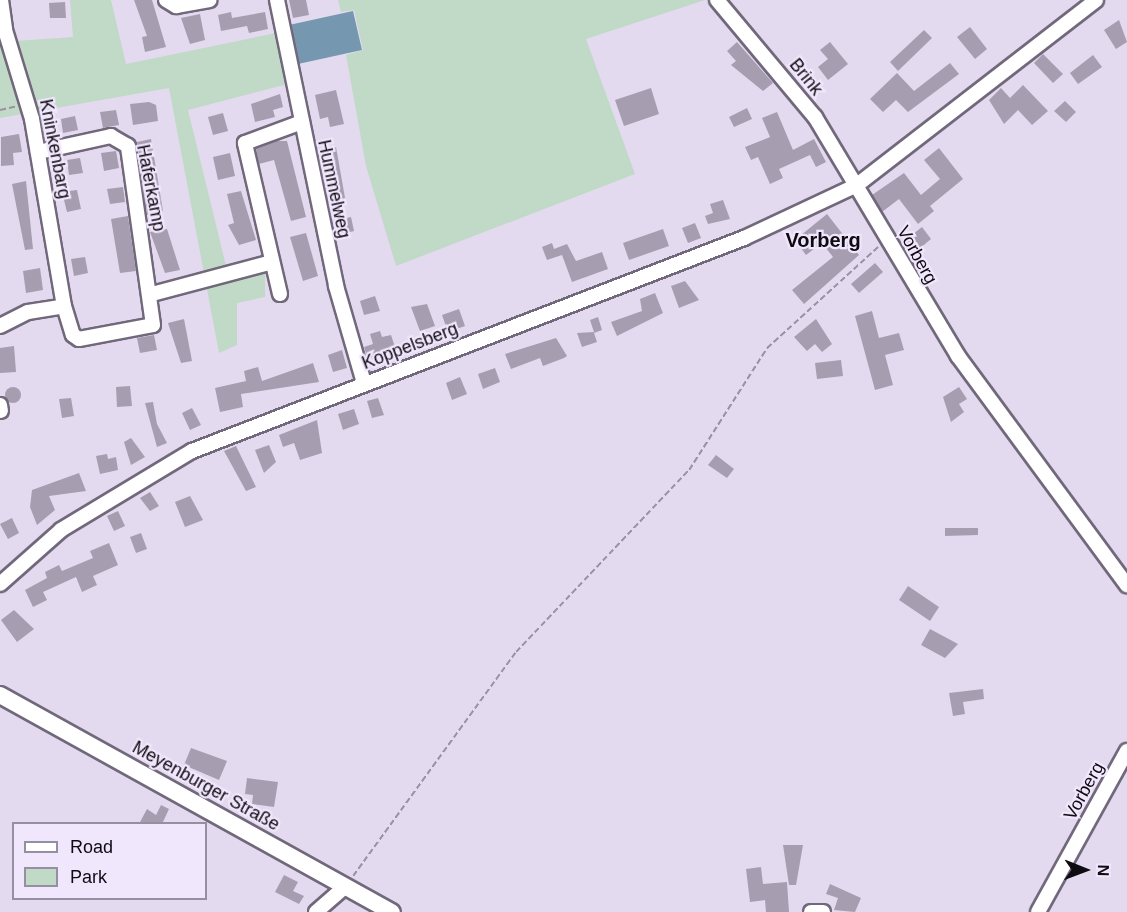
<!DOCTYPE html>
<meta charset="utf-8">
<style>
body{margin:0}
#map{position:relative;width:1127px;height:912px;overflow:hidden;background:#e4daef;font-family:Helvetica,sans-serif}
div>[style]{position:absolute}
.green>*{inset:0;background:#c1d9c7}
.water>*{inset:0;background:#7598b0}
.building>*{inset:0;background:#a79db1}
.round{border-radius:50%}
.path>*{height:1.5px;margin-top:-0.75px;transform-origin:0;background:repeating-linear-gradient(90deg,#9891a0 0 6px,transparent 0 9px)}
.roads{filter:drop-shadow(2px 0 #71687b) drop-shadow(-2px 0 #71687b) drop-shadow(0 2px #71687b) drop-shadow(0 -2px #71687b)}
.minor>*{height:14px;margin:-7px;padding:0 7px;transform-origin:7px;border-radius:7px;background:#fff}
.major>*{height:16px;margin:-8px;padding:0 8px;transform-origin:8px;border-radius:8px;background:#fff}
span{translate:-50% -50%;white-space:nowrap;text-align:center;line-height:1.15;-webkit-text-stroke:4.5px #f1e7fd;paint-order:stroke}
.street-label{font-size:18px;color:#0e0b11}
.neighbourhood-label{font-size:20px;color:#0e0b11;font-weight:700}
.legend{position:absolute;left:12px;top:822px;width:195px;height:78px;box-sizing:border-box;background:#f1e7fd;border:2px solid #968f9f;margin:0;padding:8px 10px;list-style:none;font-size:18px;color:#0e0b11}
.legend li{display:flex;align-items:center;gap:12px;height:30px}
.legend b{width:30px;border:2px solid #968f9f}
.north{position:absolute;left:1055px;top:840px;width:60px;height:60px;-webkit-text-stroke:4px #f1e7fd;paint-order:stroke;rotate:91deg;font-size:16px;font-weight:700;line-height:24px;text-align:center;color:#0e0b11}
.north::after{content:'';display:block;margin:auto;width:21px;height:27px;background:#0e0b11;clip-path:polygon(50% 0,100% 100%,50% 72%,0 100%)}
</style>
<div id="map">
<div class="green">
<div style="clip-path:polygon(70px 0,111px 0,126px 64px,276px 33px,288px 84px,188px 110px,229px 278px,265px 270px,265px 297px,237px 303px,237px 345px,219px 353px,169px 88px,0 118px,0 42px,73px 37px)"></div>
<div style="clip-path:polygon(338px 0,705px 0,586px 39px,635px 174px,396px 266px,366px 166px,346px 55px,363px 50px,354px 10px,341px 12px)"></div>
</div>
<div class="water">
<div style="clip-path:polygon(353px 11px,362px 50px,298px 64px,289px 25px)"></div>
</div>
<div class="building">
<div style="clip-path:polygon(134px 0,152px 0,166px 47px,145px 52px,142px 37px,147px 36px)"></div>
<div style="clip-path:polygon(289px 0,306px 0,309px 15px,293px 18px)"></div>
<div style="clip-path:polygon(65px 2px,66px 18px,50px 18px,49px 3px)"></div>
<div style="clip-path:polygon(231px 12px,232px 18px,265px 12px,268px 29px,249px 33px,247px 26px,221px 31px,218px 15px)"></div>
<div style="clip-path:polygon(200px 14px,205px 40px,190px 44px,181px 18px)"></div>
<div style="clip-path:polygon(1119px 20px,1127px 42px,1116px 49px,1104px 30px)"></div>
<div style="clip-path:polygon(970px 27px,987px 49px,975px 59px,957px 37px)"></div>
<div style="clip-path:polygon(924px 30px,932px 38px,898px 71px,890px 62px)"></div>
<div style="clip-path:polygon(737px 42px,773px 83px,763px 91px,731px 65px,736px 61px,727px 51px)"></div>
<div style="clip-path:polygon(830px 42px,848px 64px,828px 80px,818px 67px,828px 59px,820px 50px)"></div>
<div style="clip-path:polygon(1043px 54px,1063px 74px,1053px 83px,1034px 63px)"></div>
<div style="clip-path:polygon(1093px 55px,1102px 67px,1078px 84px,1070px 73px)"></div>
<div style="clip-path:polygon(950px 63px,959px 74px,908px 112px,896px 100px,883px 112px,870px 99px,897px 73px,914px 91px)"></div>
<div style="clip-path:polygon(1023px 85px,1048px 111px,1032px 125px,1018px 110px,1004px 124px,989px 100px,1001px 88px,1010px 98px)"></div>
<div style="clip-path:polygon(651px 88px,659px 114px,624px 126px,615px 100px)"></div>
<div style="clip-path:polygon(336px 90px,344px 124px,330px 127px,328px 117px,320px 119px,315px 95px)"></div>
<div style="clip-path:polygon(280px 94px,283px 107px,273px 110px,275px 117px,255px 122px,251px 104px)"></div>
<div style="clip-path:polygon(1065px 101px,1076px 112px,1066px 122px,1054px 111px)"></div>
<div style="clip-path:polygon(149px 102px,156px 105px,158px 121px,133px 125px,130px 104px)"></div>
<div style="clip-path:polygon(747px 108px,752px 119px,734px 127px,729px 117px)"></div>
<div style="clip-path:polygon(116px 110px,119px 125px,103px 128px,100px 112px)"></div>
<div style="clip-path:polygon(777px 112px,793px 150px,814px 139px,826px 162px,816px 167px,810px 155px,779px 169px,783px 178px,770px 184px,758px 157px,751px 160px,745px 147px,770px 137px,762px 118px)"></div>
<div style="clip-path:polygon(223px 113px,228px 131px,213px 135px,208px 117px)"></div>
<div style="clip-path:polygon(75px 116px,78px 130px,63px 133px,61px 119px)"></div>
<div style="clip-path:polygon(19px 134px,22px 152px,13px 153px,14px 165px,1px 166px,1px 137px)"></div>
<div style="clip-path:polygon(151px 139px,163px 211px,147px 215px,137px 142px)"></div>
<div style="clip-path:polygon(277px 141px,287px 141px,306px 217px,291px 221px,274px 160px,259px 164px,256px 149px)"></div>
<div style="clip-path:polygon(336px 147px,345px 198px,330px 201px,321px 151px)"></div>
<div style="clip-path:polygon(939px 148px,963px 179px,930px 206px,934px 211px,918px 224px,899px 199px,882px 212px,872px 195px,904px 173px,921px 195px,940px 179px,924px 160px)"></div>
<div style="clip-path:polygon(116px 151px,119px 168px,104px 171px,101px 153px)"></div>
<div style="clip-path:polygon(230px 153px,235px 176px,218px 180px,213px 157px)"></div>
<div style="clip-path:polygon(80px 158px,83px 173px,69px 175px,67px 160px)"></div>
<div style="clip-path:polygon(26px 181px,33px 249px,25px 250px,12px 184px)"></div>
<div style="clip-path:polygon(123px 187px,125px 202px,110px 204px,107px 189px)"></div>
<div style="clip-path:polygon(77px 190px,81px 209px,67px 212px,62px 192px)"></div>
<div style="clip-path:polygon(241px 191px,256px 240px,239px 245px,228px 225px,234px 223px,227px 194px)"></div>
<div style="clip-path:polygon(723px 200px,730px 219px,708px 224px,705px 216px,713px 213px,710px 204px)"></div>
<div style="clip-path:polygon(827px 214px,859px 255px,804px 304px,792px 290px,833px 257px,822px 243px,806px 255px,795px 240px)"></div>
<div style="clip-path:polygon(128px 216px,136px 271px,120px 273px,111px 219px)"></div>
<div style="clip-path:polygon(351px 217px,354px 231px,338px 235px,334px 221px)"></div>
<div style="clip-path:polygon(695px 223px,701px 238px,688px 243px,682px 228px)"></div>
<div style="clip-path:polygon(922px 227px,931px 239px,913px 254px,903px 242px)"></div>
<div style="clip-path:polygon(167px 229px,180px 270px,165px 273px,150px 232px)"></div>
<div style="clip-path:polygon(663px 229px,669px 246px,629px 260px,623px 243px)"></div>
<div style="clip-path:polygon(306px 233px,318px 276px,303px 281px,290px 237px)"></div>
<div style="clip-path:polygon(552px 243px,554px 249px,567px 244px,576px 261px,602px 252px,608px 269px,572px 282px,562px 255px,547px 260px,542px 247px)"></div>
<div style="clip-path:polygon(85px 257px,88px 273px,74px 276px,71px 259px)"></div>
<div style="clip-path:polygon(875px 263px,883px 272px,859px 293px,851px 284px)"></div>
<div style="clip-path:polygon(40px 268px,43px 290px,26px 293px,23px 271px)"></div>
<div style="clip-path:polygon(685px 281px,699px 300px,679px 308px,671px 286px)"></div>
<div style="clip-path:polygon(655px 293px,663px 313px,617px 336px,611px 322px,642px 311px,640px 299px)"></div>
<div style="clip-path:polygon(375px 296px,380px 311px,364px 315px,360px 301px)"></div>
<div style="clip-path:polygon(427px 304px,435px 326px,420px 331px,411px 307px)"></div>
<div style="clip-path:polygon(459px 309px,465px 326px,448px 332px,442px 315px)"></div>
<div style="clip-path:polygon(872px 311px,879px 338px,899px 333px,904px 350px,885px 355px,893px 385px,875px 390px,855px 316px)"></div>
<div style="clip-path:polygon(598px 317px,602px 330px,594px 333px,597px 342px,582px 347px,577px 333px,594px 332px,590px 320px)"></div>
<div style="clip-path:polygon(184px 319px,192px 361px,181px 363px,168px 323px)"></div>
<div style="clip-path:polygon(816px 319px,832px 344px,822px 352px,815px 344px,807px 351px,794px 337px)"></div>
<div style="clip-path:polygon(380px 331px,382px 337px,391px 335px,396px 350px,368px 359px,364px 347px,373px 344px,370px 334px)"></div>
<div style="clip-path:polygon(154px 335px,157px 350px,140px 353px,137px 338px)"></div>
<div style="clip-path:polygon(556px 338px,567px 356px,564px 358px,543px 366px,540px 358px,511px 369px,505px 354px)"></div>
<div style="clip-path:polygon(14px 346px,16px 372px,0 373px,0 348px)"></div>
<div style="clip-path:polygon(342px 350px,347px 368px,333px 372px,328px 355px)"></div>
<div style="clip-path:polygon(841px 360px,843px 376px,817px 379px,815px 363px)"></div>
<div style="clip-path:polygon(313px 363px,319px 382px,241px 394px,243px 407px,220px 412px,215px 388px,246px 381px,244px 371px,258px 367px,262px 381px)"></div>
<div style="clip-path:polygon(495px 368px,500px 382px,483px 389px,478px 374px)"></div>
<div style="clip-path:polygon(460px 377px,467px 394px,452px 400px,446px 383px)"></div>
<div style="clip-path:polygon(130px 386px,132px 406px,117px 407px,116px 387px)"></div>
<div class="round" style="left:5px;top:387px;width:16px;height:16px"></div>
<div style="clip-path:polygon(959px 387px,967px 399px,959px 404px,964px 412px,951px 422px,943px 397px)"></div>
<div style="clip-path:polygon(71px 398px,74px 416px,62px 418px,59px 399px)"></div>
<div style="clip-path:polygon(378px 398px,384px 415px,372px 418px,367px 401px)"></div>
<div style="clip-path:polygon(153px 402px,157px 424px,167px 443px,157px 447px,145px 403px)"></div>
<div style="clip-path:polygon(192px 408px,201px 425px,190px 430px,182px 413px)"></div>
<div style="clip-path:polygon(354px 409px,359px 424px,343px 430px,338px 414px)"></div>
<div style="clip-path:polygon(317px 420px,322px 453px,300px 460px,294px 443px,283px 447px,279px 435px)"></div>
<div style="clip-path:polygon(131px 438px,145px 457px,131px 465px,124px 442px)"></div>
<div style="clip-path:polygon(269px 445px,276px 462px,264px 473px,255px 450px)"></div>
<div style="clip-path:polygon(236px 446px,256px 487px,246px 491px,224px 451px)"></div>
<div style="clip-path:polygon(107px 454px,108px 459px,116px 457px,118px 470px,100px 474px,96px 456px)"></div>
<div style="clip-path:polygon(716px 455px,734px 469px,727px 478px,708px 465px)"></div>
<div style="clip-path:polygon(79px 473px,86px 491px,49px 496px,55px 510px,37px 525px,30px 507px,32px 490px)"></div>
<div style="clip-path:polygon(150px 492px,159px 506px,150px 511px,140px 498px)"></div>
<div style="clip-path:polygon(190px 496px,203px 520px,185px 527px,175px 502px)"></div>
<div style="clip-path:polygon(118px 511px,125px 526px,114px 531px,107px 516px)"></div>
<div style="clip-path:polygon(12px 518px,19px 533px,8px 539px,0 524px)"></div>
<div style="clip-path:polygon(945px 528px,978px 528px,978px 535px,945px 536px)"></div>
<div style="clip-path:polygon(141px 533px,147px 549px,136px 553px,130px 537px)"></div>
<div style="clip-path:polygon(109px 543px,118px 565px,93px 576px,97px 585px,82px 592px,76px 577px,43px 592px,47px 600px,33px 607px,25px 590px,47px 578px,45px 572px,59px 565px,62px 571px,93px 558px,90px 551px)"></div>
<div style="clip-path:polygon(908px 586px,939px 607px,930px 621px,899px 600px)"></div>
<div style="clip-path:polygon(14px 610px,34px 629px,17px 642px,1px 620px)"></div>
<div style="clip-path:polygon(930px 629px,958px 644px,945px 658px,921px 645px)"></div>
<div style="clip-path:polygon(983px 689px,984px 699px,963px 702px,965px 714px,953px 716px,949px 693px)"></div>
<div style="clip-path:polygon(191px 748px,227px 761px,219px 780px,184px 765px)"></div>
<div style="clip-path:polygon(247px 778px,278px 782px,274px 807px,252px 804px,253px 795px,245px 794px)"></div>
<div style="clip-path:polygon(161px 805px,169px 809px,162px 824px,139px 824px,147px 809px,156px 815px)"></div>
<div style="clip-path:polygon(783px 845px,803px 845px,796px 885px,789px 885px)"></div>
<div style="clip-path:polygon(761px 867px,763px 884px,787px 882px,789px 912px,766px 912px,765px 900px,750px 902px,746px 869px)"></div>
<div style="clip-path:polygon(284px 875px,298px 882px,293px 891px,304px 896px,299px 904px,275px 892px)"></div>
<div style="clip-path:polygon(830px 884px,861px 898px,855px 912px,834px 910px,838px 898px,826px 894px)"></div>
</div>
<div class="path">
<div style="left:0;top:110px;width:17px;rotate:-13deg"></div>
<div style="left:353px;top:876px;width:277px;rotate:-54deg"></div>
<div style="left:516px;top:652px;width:251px;rotate:-46.5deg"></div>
<div style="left:689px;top:470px;width:145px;rotate:-57.4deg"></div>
<div style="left:767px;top:348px;width:150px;rotate:-42.3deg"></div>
</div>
<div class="roads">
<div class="minor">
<div style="left:1px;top:0;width:30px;rotate:82deg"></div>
<div style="left:5px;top:30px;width:93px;rotate:73.1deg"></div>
<div style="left:32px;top:119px;width:190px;rotate:80.3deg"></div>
<div style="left:64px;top:306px;width:30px;rotate:73deg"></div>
<div style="left:73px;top:335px;width:7px;rotate:34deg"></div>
<div style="left:79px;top:339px;width:75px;rotate:-10.7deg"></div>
<div style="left:153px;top:325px;width:181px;rotate:-98deg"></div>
<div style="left:128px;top:146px;width:20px;rotate:-150deg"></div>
<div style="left:111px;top:136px;width:75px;rotate:167.6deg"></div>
<div style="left:166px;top:0;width:12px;rotate:31deg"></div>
<div style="left:176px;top:6px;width:34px;rotate:-10deg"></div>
<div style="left:277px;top:0;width:292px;rotate:78.3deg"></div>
<div style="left:336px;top:286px;width:101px;rotate:73.9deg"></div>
<div style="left:717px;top:0;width:153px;rotate:50.1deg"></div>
<div style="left:815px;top:117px;width:279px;rotate:59.1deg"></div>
<div style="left:958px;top:356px;width:285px;rotate:53.6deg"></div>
<div style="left:152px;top:294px;width:124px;rotate:-14.9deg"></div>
<div style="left:280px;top:294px;width:155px;rotate:-103.1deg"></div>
<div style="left:245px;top:143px;width:61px;rotate:-20.2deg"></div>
<div style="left:0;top:326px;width:31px;rotate:-27deg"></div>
<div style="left:28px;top:312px;width:36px;rotate:-9deg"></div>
<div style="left:0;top:405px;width:6px;rotate:81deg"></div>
<div style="left:0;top:584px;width:81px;rotate:-41.5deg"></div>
<div style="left:61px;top:530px;width:153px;rotate:-31.1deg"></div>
<div style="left:192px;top:451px;width:592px;rotate:-21.1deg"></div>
<div style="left:744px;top:238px;width:125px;rotate:-25.1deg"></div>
<div style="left:857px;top:185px;width:302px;rotate:-37.7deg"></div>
<div style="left:316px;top:912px;width:38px;rotate:-41deg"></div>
<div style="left:811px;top:912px;width:12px"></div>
<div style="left:1038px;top:912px;width:184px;rotate:-61.1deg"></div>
</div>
<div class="major">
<div style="left:0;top:695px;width:448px;rotate:29deg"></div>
</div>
</div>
<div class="street-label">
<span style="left:806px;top:77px;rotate:51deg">Brink</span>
<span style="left:55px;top:149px;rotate:79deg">Kninkenbarg</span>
<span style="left:151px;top:188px;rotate:79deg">Haferkamp</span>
<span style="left:334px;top:189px;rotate:78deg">Hummelweg</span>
<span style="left:917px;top:255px;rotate:61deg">Vorberg</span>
<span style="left:410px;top:346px;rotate:-21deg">Koppelsberg</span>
<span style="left:206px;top:786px;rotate:29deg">Meyenburger Straße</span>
<span style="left:1084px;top:791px;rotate:-61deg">Vorberg</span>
</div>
<div class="neighbourhood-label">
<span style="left:823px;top:240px">Vorberg</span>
</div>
<ul class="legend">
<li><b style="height:8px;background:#fff"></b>Road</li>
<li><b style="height:16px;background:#c1d9c7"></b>Park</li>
</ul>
<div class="north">N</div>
</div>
